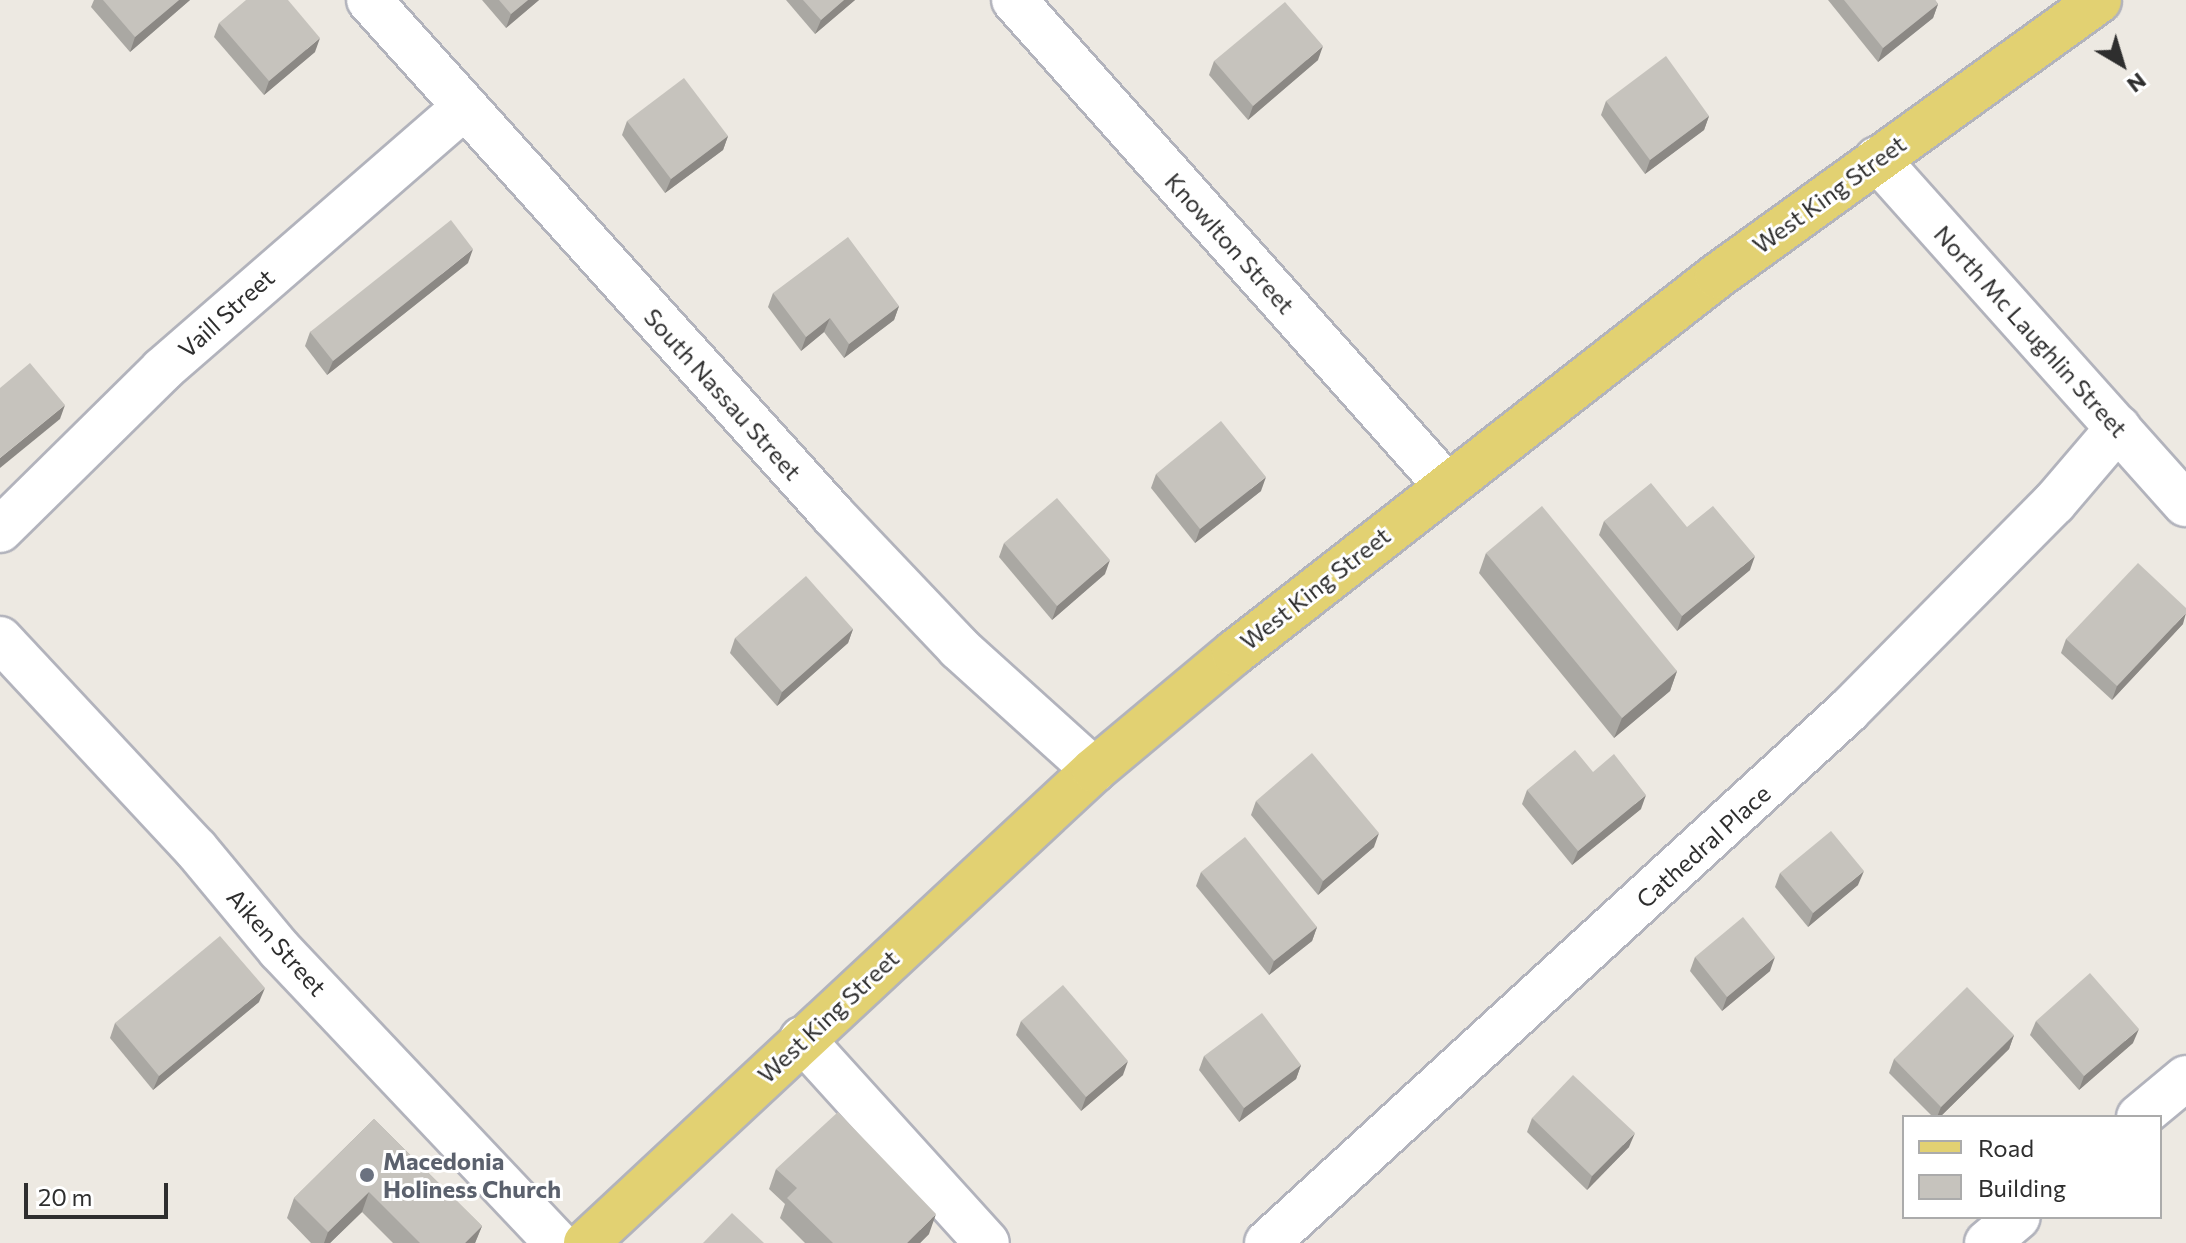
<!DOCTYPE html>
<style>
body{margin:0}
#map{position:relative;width:2186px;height:1243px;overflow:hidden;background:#ede9e2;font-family:Commissioner,sans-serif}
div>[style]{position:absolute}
.roads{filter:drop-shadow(2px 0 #b2b3bc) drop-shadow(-2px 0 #b2b3bc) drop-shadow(0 2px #b2b3bc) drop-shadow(0 -2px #b2b3bc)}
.street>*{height:44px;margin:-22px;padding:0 22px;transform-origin:22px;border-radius:22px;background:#fff}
.primary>*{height:44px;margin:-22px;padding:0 22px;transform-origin:22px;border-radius:22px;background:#e2d172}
.wall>*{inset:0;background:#aaa8a3}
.shaded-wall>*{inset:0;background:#8b8884}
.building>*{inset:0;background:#c6c3bd}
.dots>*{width:22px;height:22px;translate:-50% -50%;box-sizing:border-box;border:4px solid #fff;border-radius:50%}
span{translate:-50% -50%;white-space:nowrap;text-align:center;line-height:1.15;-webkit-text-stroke:6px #fff;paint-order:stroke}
.street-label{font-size:24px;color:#2e2e2e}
.worship-label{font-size:24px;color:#5b616d;font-weight:700}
.left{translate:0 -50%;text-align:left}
.legend{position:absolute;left:1902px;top:1115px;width:260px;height:104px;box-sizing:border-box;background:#fff;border:2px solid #ababab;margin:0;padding:10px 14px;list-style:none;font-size:24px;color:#2e2e2e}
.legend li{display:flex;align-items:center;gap:16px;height:40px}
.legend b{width:40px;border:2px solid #ababab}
.north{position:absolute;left:2082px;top:24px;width:80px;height:80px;-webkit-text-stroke:6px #fff;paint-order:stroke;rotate:142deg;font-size:22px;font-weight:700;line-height:32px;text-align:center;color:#2e2e2e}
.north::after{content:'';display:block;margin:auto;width:28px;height:36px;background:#2e2e2e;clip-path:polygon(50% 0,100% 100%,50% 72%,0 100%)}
.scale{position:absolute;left:24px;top:1183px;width:144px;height:36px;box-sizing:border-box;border:4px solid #2e2e2e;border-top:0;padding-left:10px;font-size:24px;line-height:28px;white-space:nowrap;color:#2e2e2e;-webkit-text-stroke:6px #fff;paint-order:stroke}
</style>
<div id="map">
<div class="roads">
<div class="street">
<div style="left:369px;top:0;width:693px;rotate:47.98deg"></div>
<div style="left:833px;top:515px;width:183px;rotate:46.5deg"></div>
<div style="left:959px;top:648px;width:182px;rotate:42.1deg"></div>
<div style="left:1014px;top:0;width:649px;rotate:48.31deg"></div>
<div style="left:1877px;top:159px;width:463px;rotate:48.2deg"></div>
<div style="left:0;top:530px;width:228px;rotate:-44.6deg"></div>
<div style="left:162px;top:370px;width:399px;rotate:-41deg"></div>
<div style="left:0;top:639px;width:287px;rotate:47deg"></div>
<div style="left:196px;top:849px;width:131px;rotate:50.3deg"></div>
<div style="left:280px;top:950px;width:403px;rotate:46.6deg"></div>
<div style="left:802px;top:1039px;width:275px;rotate:47.8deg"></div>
<div style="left:2139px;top:1117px;width:61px;rotate:-39.7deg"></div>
<div style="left:1267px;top:1243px;width:788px;rotate:-42.48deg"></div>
<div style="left:1848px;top:711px;width:293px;rotate:-45.3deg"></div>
<div style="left:2054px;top:503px;width:99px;rotate:-49.5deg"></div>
<div style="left:1987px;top:1243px;width:40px;rotate:-40deg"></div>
</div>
<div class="primary">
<div style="left:586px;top:1243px;width:694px;rotate:-42.96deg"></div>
<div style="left:1094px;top:770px;width:182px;rotate:-39.9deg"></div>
<div style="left:1234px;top:653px;width:613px;rotate:-37.97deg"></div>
<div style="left:1717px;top:276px;width:471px;rotate:-35.8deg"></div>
</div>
</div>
<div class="wall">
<div style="clip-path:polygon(94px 0,190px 0,130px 52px,91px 7px)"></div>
<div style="clip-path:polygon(482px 0,539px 0,506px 28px)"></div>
<div style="clip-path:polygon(786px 0,855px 0,815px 34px)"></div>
<div style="clip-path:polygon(1828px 0,1935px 0,1938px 4px,1933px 18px,1878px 62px)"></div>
<div style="clip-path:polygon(219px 23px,315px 52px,264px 95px,214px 37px)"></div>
<div style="clip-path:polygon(1318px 60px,1248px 120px,1209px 75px,1214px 61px)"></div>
<div style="clip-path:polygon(1606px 101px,1709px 116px,1704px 130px,1645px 174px,1601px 115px)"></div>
<div style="clip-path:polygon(627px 121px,728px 136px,723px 150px,665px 193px,622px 135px)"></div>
<div style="clip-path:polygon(468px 263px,327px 375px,305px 346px,310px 332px)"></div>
<div style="clip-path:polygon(773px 293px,899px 306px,894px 320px,844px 358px,824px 332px,801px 351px,768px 307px)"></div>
<div style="clip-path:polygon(1156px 474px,1261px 491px,1195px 543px,1151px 488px)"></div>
<div style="clip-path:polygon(1604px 521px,1750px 570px,1677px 631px,1599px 535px)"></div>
<div style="clip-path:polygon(1004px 543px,1105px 574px,1052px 620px,999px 557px)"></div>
<div style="clip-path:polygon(1486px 553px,1677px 671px,1670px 691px,1614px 738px,1479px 573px)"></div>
<div style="clip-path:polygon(2183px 624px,2112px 700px,2061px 653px,2066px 639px)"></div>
<div style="clip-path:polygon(853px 629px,848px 643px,777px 706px,730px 653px,735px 638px)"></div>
<div style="clip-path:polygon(1593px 772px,1641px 809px,1572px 865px,1522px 804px,1527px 790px)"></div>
<div style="clip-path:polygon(1256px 801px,1374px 847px,1318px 895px,1251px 815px)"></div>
<div style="clip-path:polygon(1201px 872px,1317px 927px,1312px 941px,1269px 975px,1196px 886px)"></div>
<div style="clip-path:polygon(1780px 873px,1858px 885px,1808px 927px,1775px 887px)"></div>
<div style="clip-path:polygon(1695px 957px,1770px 971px,1722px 1011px,1690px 971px)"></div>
<div style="clip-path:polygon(259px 1002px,153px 1090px,110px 1038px,115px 1023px)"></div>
<div style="clip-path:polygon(1021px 1021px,1123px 1075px,1081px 1111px,1016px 1035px)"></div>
<div style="clip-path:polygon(2036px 1021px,2133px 1043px,2079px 1090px,2030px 1035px)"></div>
<div style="clip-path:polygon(2014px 1035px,2009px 1049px,1940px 1117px,1933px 1117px,1889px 1073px,1894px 1059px)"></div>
<div style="clip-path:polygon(1204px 1056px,1301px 1065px,1296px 1079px,1239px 1122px,1199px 1070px)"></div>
<div style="clip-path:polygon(1532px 1118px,1629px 1147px,1587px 1190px,1527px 1132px)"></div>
<div style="clip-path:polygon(374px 1119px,482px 1226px,475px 1243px,393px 1243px,362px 1212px,330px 1243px,311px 1243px,287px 1218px,294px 1198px)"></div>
<div style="clip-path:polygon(776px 1169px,929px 1234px,920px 1243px,805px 1243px,780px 1218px,785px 1204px,769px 1189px)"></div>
</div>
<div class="shaded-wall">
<div style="clip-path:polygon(179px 0,190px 0,130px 52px,135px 37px)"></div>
<div style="clip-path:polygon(528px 0,539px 0,506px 28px,511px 14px)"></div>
<div style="clip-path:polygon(844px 0,855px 0,815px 34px,821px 20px)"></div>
<div style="clip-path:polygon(1938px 4px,1933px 18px,1878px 62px,1883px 48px)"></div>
<div style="clip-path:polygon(320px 38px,315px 52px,264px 95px,269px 81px)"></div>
<div style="clip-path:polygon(1323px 46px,1318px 60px,1248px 120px,1253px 106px)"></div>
<div style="clip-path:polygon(1709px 116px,1704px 130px,1645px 174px,1650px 160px)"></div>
<div style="clip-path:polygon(728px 136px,723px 150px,665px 193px,671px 179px)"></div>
<div style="clip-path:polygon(473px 249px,468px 263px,327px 375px,333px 361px)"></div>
<div style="clip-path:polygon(899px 306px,894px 320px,844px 358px,849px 344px)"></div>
<div style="clip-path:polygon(830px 318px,824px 332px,801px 351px,806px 337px)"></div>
<div style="clip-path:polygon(65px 405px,60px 419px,0 468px,0 458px)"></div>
<div style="clip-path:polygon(1266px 477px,1261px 491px,1195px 543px,1200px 529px)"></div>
<div style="clip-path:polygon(1755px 556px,1750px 570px,1677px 631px,1682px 616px)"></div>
<div style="clip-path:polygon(1110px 560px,1105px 574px,1052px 620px,1057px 606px)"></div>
<div style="clip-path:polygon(2186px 613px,2183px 624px,2112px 700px,2117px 686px)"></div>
<div style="clip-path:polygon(853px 629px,848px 643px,777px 706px,782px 692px)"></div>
<div style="clip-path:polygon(1677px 671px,1670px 691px,1614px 738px,1622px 718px)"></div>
<div style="clip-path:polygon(1646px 795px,1641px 809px,1572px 865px,1578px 851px)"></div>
<div style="clip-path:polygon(1379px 833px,1374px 847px,1318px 895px,1323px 881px)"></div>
<div style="clip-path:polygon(1864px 871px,1858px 885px,1808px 927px,1813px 913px)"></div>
<div style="clip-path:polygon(1317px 927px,1312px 941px,1269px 975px,1274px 961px)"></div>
<div style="clip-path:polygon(1775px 957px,1770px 971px,1722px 1011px,1727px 997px)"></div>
<div style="clip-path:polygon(265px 988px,259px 1002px,153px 1090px,159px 1076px)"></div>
<div style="clip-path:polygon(2139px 1029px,2133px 1043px,2079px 1090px,2084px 1076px)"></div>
<div style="clip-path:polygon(2014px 1035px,2009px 1049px,1940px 1117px,1937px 1117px,1941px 1107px)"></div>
<div style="clip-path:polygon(1128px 1061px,1123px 1075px,1081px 1111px,1086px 1097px)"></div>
<div style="clip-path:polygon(1301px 1065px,1296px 1079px,1239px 1122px,1244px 1108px)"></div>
<div style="clip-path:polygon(1635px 1133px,1629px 1147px,1587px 1190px,1592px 1176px)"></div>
<div style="clip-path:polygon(369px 1192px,362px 1212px,330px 1243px,324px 1243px,328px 1232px)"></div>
<div style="clip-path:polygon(936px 1214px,929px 1234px,920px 1243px,907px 1243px)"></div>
<div style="clip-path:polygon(482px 1226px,475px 1243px,465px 1243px)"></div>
</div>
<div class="building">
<div style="clip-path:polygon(103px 0,179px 0,135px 37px)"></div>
<div style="clip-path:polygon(246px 0,288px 0,320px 38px,269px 81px,219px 23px)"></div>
<div style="clip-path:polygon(499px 0,528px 0,511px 14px)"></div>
<div style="clip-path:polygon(803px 0,844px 0,821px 20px)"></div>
<div style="clip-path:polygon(1844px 0,1935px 0,1938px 4px,1883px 48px)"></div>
<div style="clip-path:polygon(1285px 2px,1323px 46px,1253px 106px,1214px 61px)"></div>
<div style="clip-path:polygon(1666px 56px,1709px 116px,1650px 160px,1606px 101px)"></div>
<div style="clip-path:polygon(684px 78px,728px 136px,671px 179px,627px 121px)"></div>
<div style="clip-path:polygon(451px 220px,473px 249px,333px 361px,310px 332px)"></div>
<div style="clip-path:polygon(848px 237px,899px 306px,849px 344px,830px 318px,806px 337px,773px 293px)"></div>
<div style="clip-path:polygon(30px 363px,65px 405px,0 458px,0 388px)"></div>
<div style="clip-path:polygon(1221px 421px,1266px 477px,1200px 529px,1156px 474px)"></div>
<div style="clip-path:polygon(1651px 483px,1687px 527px,1713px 506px,1755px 556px,1682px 616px,1604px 521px)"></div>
<div style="clip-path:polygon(1057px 498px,1110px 560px,1057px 606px,1004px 543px)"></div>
<div style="clip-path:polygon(1542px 506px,1677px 671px,1622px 718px,1486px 553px)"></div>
<div style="clip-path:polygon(2138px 563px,2186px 608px,2186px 613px,2117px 686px,2066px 639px)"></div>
<div style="clip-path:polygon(806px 576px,853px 629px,782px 692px,735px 638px)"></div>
<div style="clip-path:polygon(1575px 750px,1593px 772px,1614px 754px,1646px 795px,1578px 851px,1527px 790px)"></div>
<div style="clip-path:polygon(1312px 753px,1379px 833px,1323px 881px,1256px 801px)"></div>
<div style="clip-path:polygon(1831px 831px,1864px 871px,1813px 913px,1780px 873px)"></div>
<div style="clip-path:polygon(1245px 837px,1317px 927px,1274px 961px,1201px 872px)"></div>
<div style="clip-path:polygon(1743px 917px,1775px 957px,1727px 997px,1695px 957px)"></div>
<div style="clip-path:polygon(220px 936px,265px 988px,159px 1076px,115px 1023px)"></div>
<div style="clip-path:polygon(2090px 973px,2139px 1029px,2084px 1076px,2036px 1021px)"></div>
<div style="clip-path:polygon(1063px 985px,1128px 1061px,1086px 1097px,1021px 1021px)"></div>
<div style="clip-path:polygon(1967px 987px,2014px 1035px,1941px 1107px,1894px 1059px)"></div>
<div style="clip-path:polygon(1262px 1013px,1301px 1065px,1244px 1108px,1204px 1056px)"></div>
<div style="clip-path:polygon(1573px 1075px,1635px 1133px,1592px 1176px,1532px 1118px)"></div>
<div style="clip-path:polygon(838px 1112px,936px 1214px,907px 1243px,833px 1243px,787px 1198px,797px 1188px,776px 1169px)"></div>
<div style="clip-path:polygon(374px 1119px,482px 1226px,465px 1243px,420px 1243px,369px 1192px,328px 1232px,294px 1198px)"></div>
<div style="clip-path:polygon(732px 1213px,764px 1243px,703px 1243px)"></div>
</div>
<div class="dots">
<div style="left:367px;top:1175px;background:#6b7280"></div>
</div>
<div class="street-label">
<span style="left:1829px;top:194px;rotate:-36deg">West King Street</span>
<span style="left:1230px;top:243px;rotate:48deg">Knowlton Street</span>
<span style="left:226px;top:313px;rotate:-42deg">Vaill Street</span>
<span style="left:2031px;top:331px;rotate:48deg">North Mc Laughlin Street</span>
<span style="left:723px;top:394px;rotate:48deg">South Nassau Street</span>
<span style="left:1315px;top:588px;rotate:-38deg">West King Street</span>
<span style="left:1703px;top:846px;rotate:-42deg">Cathedral Place</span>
<span style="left:277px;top:942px;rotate:48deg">Aiken Street</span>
<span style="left:828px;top:1016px;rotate:-43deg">West King Street</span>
</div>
<div class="worship-label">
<span class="left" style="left:383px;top:1175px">Macedonia<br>Holiness Church</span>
</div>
<ul class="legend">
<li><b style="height:10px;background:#e2d172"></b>Road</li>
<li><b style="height:22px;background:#c6c3bd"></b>Building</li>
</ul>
<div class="north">N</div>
<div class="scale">20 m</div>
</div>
